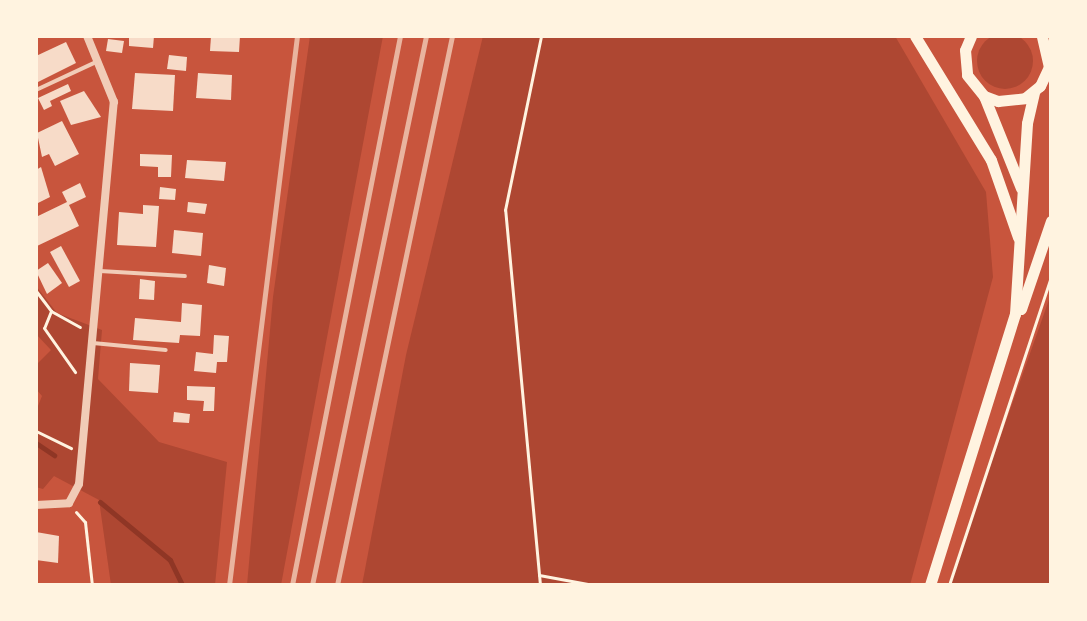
<!DOCTYPE html>
<style>
body{margin:0}
#map{position:relative;width:1087px;height:621px;overflow:hidden;background:#c8553d;font-family:"Zilla Slab",serif}
div>[style]{position:absolute}
.green>*{inset:0;background:#ae4732}
.round{border-radius:50%}
.stream>*{height:5px;margin:-2.5px;padding:0 2.5px;transform-origin:2.5px;border-radius:2.5px;background:#8f3625}
.building>*{inset:0;background:#f7dbc8}
.path>*{height:3px;margin:-1.5px;padding:0 1.5px;transform-origin:1.5px;border-radius:1.5px;background:#fff3e0}
.service>*{height:4px;margin:-2px;padding:0 2px;transform-origin:2px;border-radius:2px;background:#f1ccb7}
.minor>*{height:8px;margin:-4px;padding:0 4px;transform-origin:4px;border-radius:4px;background:#f1ccb7}
.secondary>*{height:11px;margin:-5.5px;padding:0 5.5px;transform-origin:5.5px;border-radius:5.5px;background:#fff3e0}
.rail>*{height:5px;margin:-2.5px;padding:0 2.5px;transform-origin:2.5px;border-radius:2.5px;background:#e9b49f}
span{translate:-50% -50%;white-space:nowrap;text-align:center;line-height:1.15;-webkit-text-stroke:6px #fff3e0;paint-order:stroke}
.frame{position:absolute;inset:0;border:38px solid #fff3e0;pointer-events:none}
</style>
<div id="map">
<div class="green">
<div class="round" style="left:977px;top:33px;width:56px;height:56px"></div>
<div style="clip-path:polygon(310px 36px,383px 36px,281px 585px,247px 585px,273px 297px)"></div>
<div style="clip-path:polygon(483px 36px,895px 36px,986px 192px,993px 277px,910px 585px,362px 585px,406px 355px)"></div>
<div style="clip-path:polygon(36px 286px,57px 313px,102px 330px,98px 379px,159px 442px,227px 462px,215px 585px,111px 585px,99px 500px,54px 476px,43px 489px,36px 487px,36px 411px,42px 396px,36px 389px,36px 365px,51px 350px,36px 334px)"></div>
<div style="clip-path:polygon(1051px 294px,1051px 585px,948px 585px)"></div>
</div>
<div class="stream">
<div style="left:36px;top:443px;width:22px;rotate:34deg"></div>
<div style="left:100px;top:502px;width:91px;rotate:39.6deg"></div>
<div style="left:170px;top:560px;width:28px;rotate:64deg"></div>
</div>
<div class="building">
<div style="clip-path:polygon(129px 36px,154px 36px,153px 48px,129px 46px)"></div>
<div style="clip-path:polygon(211px 36px,240px 36px,239px 52px,210px 51px)"></div>
<div style="clip-path:polygon(108px 39px,124px 41px,122px 53px,106px 51px)"></div>
<div style="clip-path:polygon(66px 42px,76px 63px,36px 83px,36px 56px)"></div>
<div style="clip-path:polygon(169px 55px,187px 57px,186px 71px,167px 69px)"></div>
<div style="clip-path:polygon(135px 73px,175px 75px,173px 111px,132px 109px)"></div>
<div style="clip-path:polygon(198px 73px,232px 75px,231px 100px,196px 98px)"></div>
<div style="clip-path:polygon(68px 84px,71px 91px,50px 101px,52px 106px,44px 110px,38px 98px)"></div>
<div style="clip-path:polygon(84px 91px,101px 117px,71px 125px,60px 101px)"></div>
<div style="clip-path:polygon(62px 121px,79px 154px,55px 166px,49px 154px,42px 157px,37px 133px)"></div>
<div style="clip-path:polygon(140px 154px,172px 155px,171px 177px,158px 177px,158px 167px,140px 166px)"></div>
<div style="clip-path:polygon(187px 160px,226px 162px,224px 181px,185px 178px)"></div>
<div style="clip-path:polygon(41px 167px,50px 197px,36px 204px,36px 170px)"></div>
<div style="clip-path:polygon(80px 183px,86px 197px,69px 205px,79px 226px,37px 246px,36px 217px,67px 202px,62px 192px)"></div>
<div style="clip-path:polygon(160px 187px,176px 189px,175px 200px,159px 199px)"></div>
<div style="clip-path:polygon(188px 202px,207px 204px,205px 214px,187px 212px)"></div>
<div style="clip-path:polygon(143px 205px,159px 206px,156px 247px,117px 245px,119px 212px,143px 214px)"></div>
<div style="clip-path:polygon(174px 230px,203px 233px,201px 256px,172px 253px)"></div>
<div style="clip-path:polygon(61px 246px,80px 281px,69px 287px,50px 252px)"></div>
<div style="clip-path:polygon(48px 263px,62px 283px,47px 294px,36px 271px)"></div>
<div style="clip-path:polygon(209px 265px,226px 268px,224px 286px,207px 283px)"></div>
<div style="clip-path:polygon(140px 279px,155px 281px,154px 300px,139px 299px)"></div>
<div style="clip-path:polygon(182px 303px,202px 305px,200px 336px,180px 335px,179px 343px,133px 340px,135px 318px,181px 322px)"></div>
<div style="clip-path:polygon(214px 335px,229px 336px,227px 362px,217px 362px,216px 373px,194px 371px,196px 352px,213px 354px)"></div>
<div style="clip-path:polygon(130px 363px,160px 365px,158px 393px,129px 391px)"></div>
<div style="clip-path:polygon(187px 386px,215px 387px,214px 411px,203px 411px,204px 401px,187px 400px)"></div>
<div style="clip-path:polygon(174px 412px,190px 414px,189px 423px,173px 422px)"></div>
<div style="clip-path:polygon(36px 532px,59px 536px,58px 563px,36px 560px)"></div>
</div>
<div class="path">
<div style="left:36px;top:291px;width:25px;rotate:53deg"></div>
<div style="left:51px;top:311px;width:33px;rotate:29deg"></div>
<div style="left:51px;top:311px;width:18px;rotate:112deg"></div>
<div style="left:44px;top:328px;width:54px;rotate:54.8deg"></div>
<div style="left:36px;top:431px;width:39px;rotate:26deg"></div>
<div style="left:76px;top:512px;width:13px;rotate:48deg"></div>
<div style="left:85px;top:522px;width:63px;rotate:83.7deg"></div>
<div style="left:539px;top:575px;width:55px;rotate:10.5deg"></div>
<div style="left:540px;top:585px;width:377px;rotate:-95.3deg"></div>
<div style="left:505px;top:210px;width:178px;rotate:-78.3deg"></div>
<div style="left:949px;top:585px;width:324px;rotate:-71.7deg"></div>
</div>
<div class="service">
<div style="left:36px;top:90px;width:66px;rotate:-25deg"></div>
<div style="left:100px;top:271px;width:85px;rotate:3.4deg"></div>
<div style="left:93px;top:343px;width:73px;rotate:5.5deg"></div>
</div>
<div class="minor">
<div style="left:36px;top:505px;width:33px;rotate:-3deg"></div>
<div style="left:69px;top:503px;width:21px;rotate:-62deg"></div>
<div style="left:79px;top:484px;width:384px;rotate:-84.8deg"></div>
<div style="left:114px;top:102px;width:71px;rotate:-112.2deg"></div>
</div>
<div class="secondary">
<div style="left:915px;top:36px;width:145px;rotate:58.5deg"></div>
<div style="left:991px;top:160px;width:82px;rotate:70.7deg"></div>
<div style="left:971px;top:36px;width:15px;rotate:113deg"></div>
<div style="left:965px;top:50px;width:25px;rotate:85deg"></div>
<div style="left:967px;top:75px;width:27px;rotate:51deg"></div>
<div style="left:984px;top:96px;width:15px;rotate:20deg"></div>
<div style="left:998px;top:101px;width:27px;rotate:-6deg"></div>
<div style="left:1025px;top:98px;width:19px;rotate:-39deg"></div>
<div style="left:1040px;top:86px;width:21px;rotate:-65deg"></div>
<div style="left:1049px;top:67px;width:32px;rotate:-103deg"></div>
<div style="left:984px;top:96px;width:99px;rotate:68.1deg"></div>
<div style="left:1021px;top:309px;width:93px;rotate:-71.2deg"></div>
<div style="left:930px;top:585px;width:284px;rotate:-72.6deg"></div>
<div style="left:1015px;top:314px;width:191px;rotate:-86.4deg"></div>
<div style="left:1027px;top:123px;width:32px;rotate:-77deg"></div>
</div>
<div class="rail">
<div style="left:229px;top:585px;width:553px;rotate:-82.94deg"></div>
<div style="left:292px;top:585px;width:560px;rotate:-78.87deg"></div>
<div style="left:312px;top:585px;width:561px;rotate:-78.27deg"></div>
<div style="left:337px;top:585px;width:561px;rotate:-78.17deg"></div>
</div>
<div class="frame"></div>
</div>
